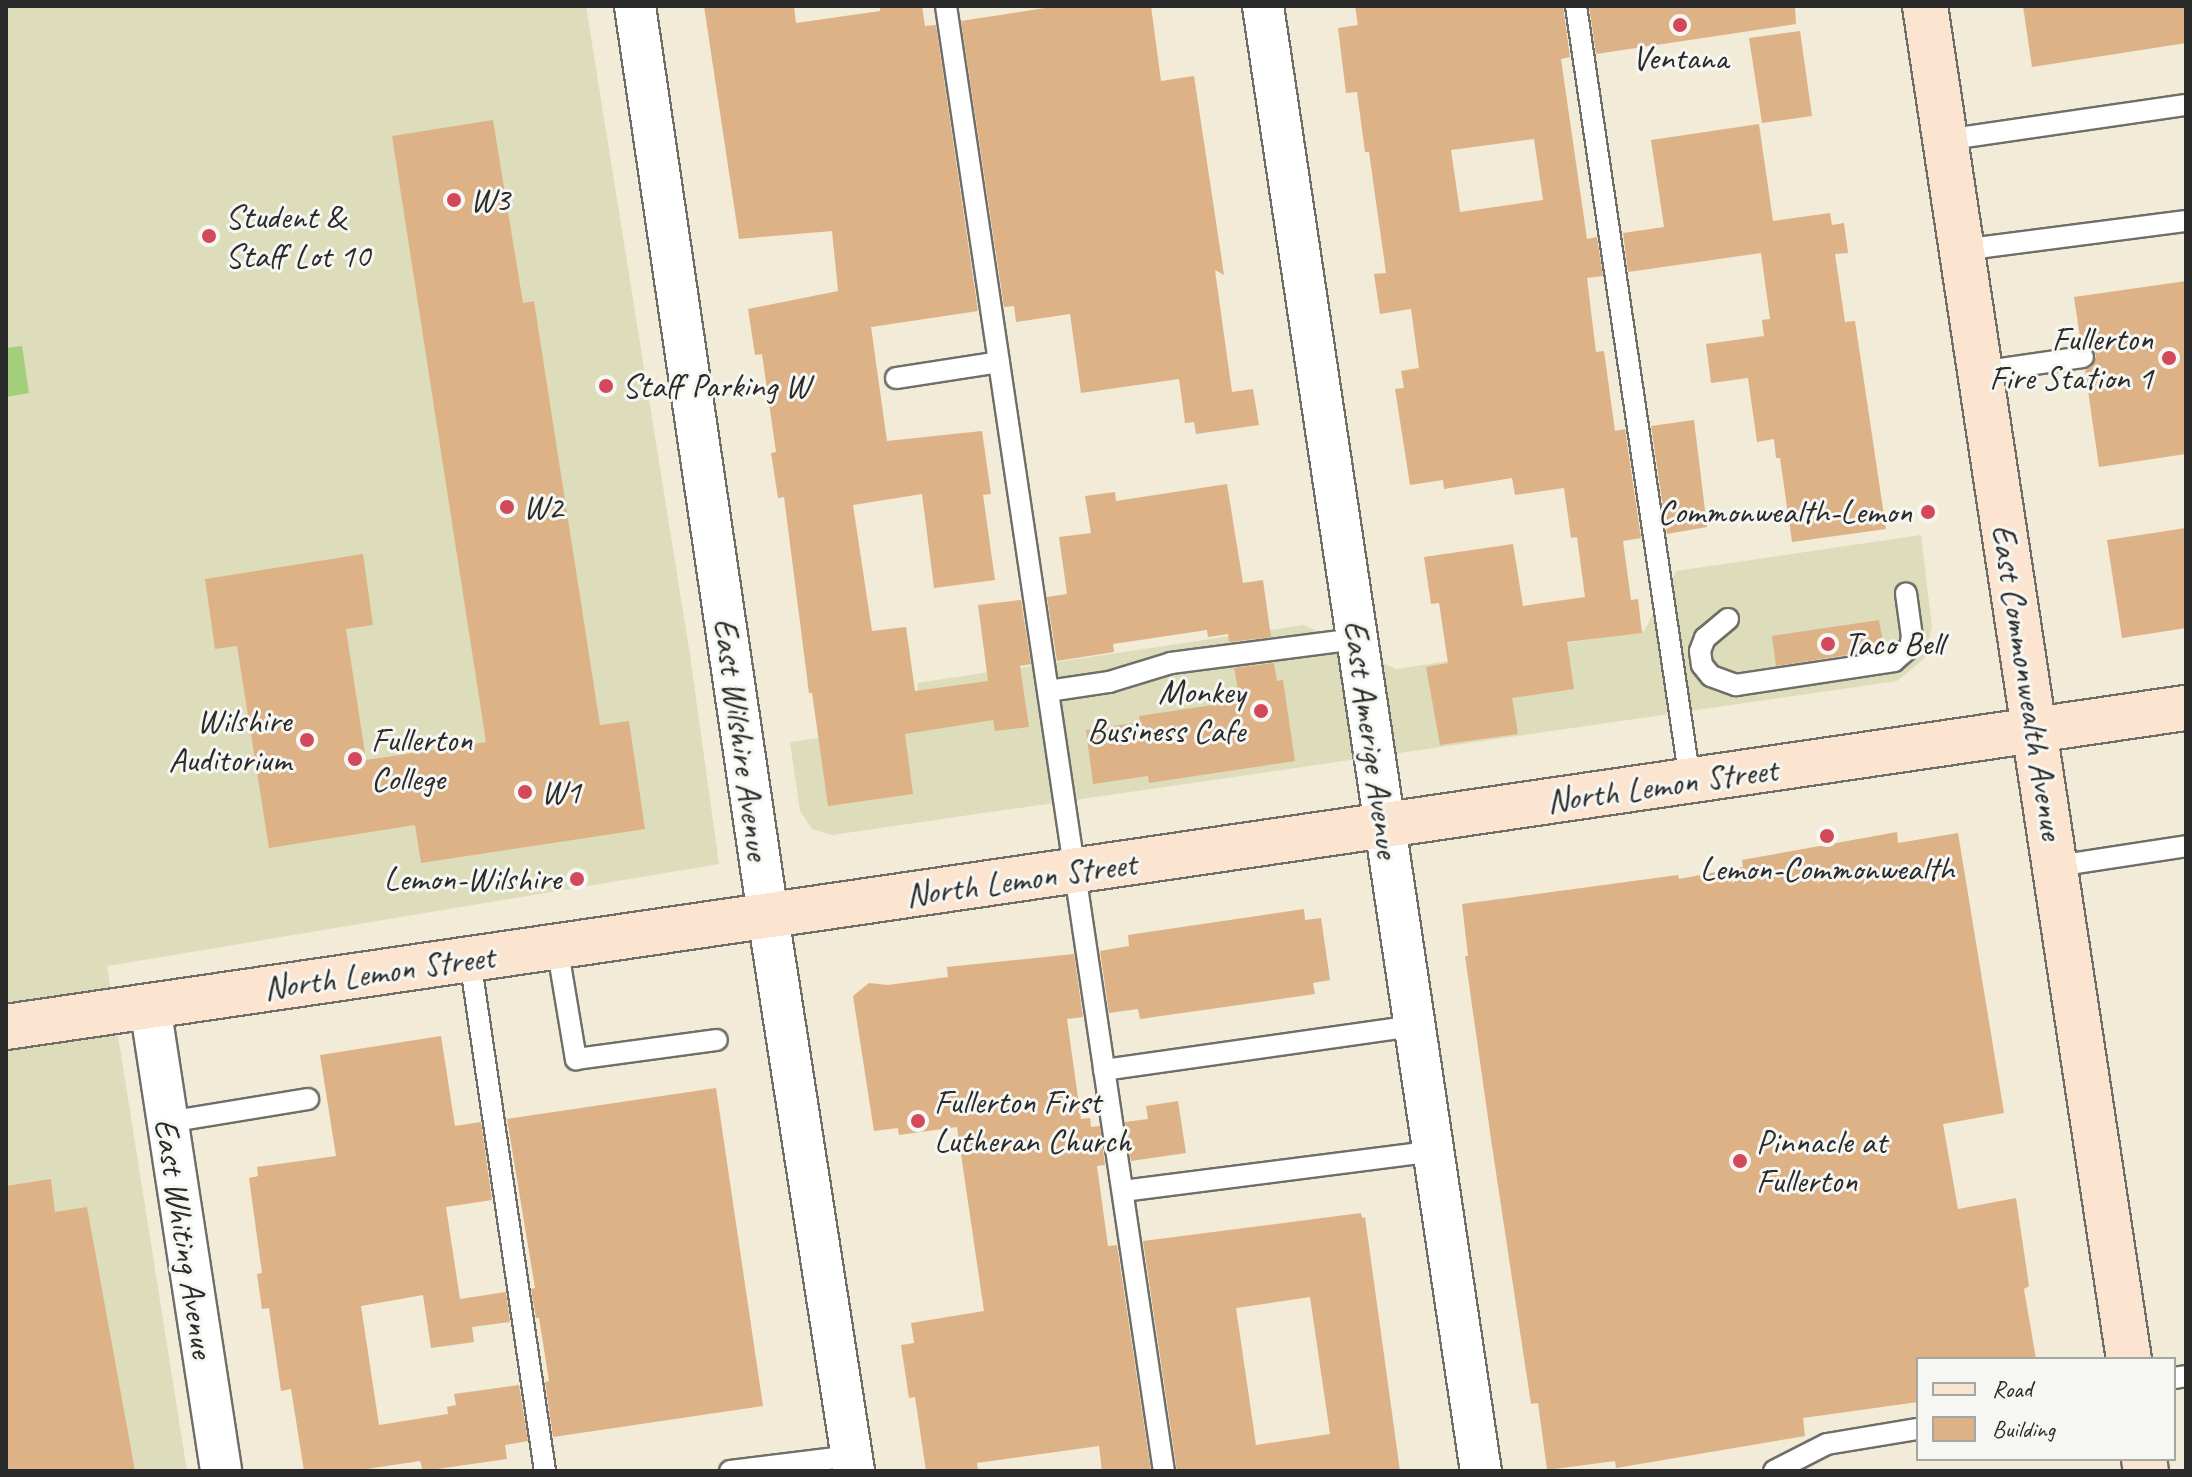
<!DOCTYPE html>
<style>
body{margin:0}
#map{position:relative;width:2192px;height:1477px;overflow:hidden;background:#f1ebd8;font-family:Caveat,sans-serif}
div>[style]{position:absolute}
.built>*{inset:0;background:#deddbb}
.green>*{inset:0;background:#a3cf7c}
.building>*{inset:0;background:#ddb286}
.roads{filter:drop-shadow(2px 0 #706e68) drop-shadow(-2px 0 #706e68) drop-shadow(0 2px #706e68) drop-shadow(0 -2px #706e68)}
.lane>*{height:20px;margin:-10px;padding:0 10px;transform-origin:10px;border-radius:10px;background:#fff}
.street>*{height:40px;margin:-20px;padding:0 20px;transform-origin:20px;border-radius:20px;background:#fff}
.secondary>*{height:44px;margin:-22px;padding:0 22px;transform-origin:22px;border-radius:22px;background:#fce5d0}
.dots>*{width:22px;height:22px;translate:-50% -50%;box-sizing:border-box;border:4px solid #f6f6f2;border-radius:50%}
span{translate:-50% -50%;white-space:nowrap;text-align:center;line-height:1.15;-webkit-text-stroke:6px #f6f6f2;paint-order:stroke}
.poi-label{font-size:34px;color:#2b2b2b}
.left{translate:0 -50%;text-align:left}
.right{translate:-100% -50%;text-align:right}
.street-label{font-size:34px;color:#2b2b2b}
.frame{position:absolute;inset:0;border:8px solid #2b2b2b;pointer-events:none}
.legend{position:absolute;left:1916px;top:1357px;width:260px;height:104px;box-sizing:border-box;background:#f6f6f2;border:2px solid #a5a5a2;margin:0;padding:10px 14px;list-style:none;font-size:24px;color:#2b2b2b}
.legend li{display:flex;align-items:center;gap:16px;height:40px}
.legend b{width:40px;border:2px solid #a5a5a2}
</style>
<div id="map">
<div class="built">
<div style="clip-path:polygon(6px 6px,586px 6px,690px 655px,719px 864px,107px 966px,187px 1471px,6px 1471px)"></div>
<div style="clip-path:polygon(1921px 535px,1932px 627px,1925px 658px,1897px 681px,832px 835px,812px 829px,800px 811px,790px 742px,923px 723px,917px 683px,1304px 625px,1396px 669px,1644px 631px,1676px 571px)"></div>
</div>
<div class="green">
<div style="clip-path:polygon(22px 346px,29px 393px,6px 397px,6px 348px)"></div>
</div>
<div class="building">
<div style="clip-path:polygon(704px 6px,794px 6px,796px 23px,880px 11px,880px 6px,922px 6px,925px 26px,936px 25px,978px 311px,871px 327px,887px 441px,982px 431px,991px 494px,983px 495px,995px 580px,934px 588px,922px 494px,853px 505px,872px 631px,906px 627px,915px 691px,988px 681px,978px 605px,1021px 600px,1031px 664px,1020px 666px,1029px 727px,995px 731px,993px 720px,905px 734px,913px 794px,828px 806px,812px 693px,809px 693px,784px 497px,778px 498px,771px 453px,776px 452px,762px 354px,755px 355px,748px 309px,838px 291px,832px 231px,739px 239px)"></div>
<div style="clip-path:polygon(1058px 6px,1151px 6px,1161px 81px,1194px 76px,1224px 275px,1215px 270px,1232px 392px,1253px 389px,1259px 425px,1196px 434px,1194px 422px,1185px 423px,1179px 379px,1081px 393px,1070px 314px,1016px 322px,1014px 306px,1004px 307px,961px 21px)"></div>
<div style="clip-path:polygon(evenodd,1355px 6px,1563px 6px,1570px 57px,1561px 59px,1575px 156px,1587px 239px,1597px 237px,1603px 276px,1587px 278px,1596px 352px,1604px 351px,1615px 431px,1625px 429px,1641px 538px,1623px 541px,1631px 600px,1638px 599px,1642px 633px,1567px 642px,1574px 689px,1512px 698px,1518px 734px,1440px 745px,1426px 667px,1448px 663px,1439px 603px,1431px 604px,1424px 557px,1513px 544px,1523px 606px,1585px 597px,1577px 537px,1571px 538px,1564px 488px,1515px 495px,1512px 478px,1444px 489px,1443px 480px,1410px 485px,1395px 389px,1404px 388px,1401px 371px,1419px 368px,1411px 309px,1380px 314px,1374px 274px,1386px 273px,1369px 152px,1365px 152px,1357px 92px,1346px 93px,1338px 28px,1358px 25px,1355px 6px,1534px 139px,1543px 200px,1460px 212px,1451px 150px,1534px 139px)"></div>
<div style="clip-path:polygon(1589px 6px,1795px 6px,1796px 24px,1596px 54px)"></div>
<div style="clip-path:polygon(2023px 6px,2186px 6px,2186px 43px,2032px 67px)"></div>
<div style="clip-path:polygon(1800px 31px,1812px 116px,1762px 123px,1749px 38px)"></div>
<div style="clip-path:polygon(493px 120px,523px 303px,534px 301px,600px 725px,629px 721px,645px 829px,421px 863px,415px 825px,269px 848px,237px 646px,215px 649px,205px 579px,363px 554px,373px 625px,346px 629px,366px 760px,486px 742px,392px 136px)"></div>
<div style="clip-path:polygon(1759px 124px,1773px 221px,1830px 213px,1832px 225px,1844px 223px,1848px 253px,1835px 254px,1845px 322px,1855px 321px,1886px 529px,1792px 542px,1780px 458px,1776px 458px,1774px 439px,1757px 442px,1748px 378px,1711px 383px,1706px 344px,1764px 336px,1762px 320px,1770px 319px,1761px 253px,1628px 272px,1623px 233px,1664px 227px,1651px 140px)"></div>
<div style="clip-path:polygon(2186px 281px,2186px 454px,2099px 467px,2085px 370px,2092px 367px,2096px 356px,2093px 348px,2081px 344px,2074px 297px)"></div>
<div style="clip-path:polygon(1694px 420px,1707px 527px,1667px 534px,1651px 426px)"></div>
<div style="clip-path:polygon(1227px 484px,1243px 583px,1263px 580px,1271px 637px,1229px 642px,1228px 634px,1208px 637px,1207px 630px,1113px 644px,1114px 652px,1057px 661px,1047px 597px,1067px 594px,1059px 537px,1091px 533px,1085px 496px,1115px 492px,1116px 501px)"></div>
<div style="clip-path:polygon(2186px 528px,2186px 628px,2122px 638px,2107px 540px)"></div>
<div style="clip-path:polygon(1879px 620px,1884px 649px,1776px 666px,1772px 636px)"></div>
<div style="clip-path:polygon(1274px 663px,1277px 681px,1283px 680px,1295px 761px,1149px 783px,1148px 776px,1093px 784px,1086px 730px,1140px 722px,1139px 716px,1240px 701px,1234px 668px)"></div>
<div style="clip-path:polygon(1897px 832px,1898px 843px,1958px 833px,2004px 1113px,1943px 1124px,1958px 1209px,2016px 1198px,2029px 1286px,2024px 1289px,2036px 1359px,1918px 1359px,1918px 1402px,1803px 1418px,1805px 1436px,1616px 1468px,1615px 1461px,1547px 1470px,1538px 1403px,1531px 1404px,1492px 1146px,1465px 956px,1468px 956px,1462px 904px,1678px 875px,1679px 879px,1743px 867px,1742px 860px)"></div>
<div style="clip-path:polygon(1304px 909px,1305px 920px,1321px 918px,1330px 980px,1313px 983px,1315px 994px,1140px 1019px,1138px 1009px,1109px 1013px,1100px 951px,1129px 946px,1128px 935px)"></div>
<div style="clip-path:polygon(1074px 954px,1083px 1017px,1067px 1019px,1081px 1119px,1090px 1118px,1091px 1127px,1100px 1126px,1105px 1165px,1097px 1166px,1108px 1246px,1117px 1245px,1151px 1471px,1102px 1471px,1099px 1446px,977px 1463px,978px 1471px,926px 1471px,915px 1397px,909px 1398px,901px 1345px,914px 1343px,911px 1323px,984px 1311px,957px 1127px,899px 1135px,898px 1128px,874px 1131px,853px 996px,869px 983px,888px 985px,948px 977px,947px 967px)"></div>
<div style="clip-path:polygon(441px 1036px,455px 1126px,481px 1122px,492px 1200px,446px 1207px,460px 1299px,506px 1292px,510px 1322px,472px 1327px,474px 1342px,431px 1348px,423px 1295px,361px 1306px,379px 1425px,448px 1414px,447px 1407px,456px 1405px,454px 1394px,519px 1385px,528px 1441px,505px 1445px,507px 1459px,423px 1471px,420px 1461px,353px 1471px,304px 1471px,291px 1389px,281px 1391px,269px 1308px,262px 1309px,257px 1274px,262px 1273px,249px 1178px,258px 1176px,257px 1167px,336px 1156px,320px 1055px)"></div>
<div style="clip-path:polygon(716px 1088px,763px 1406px,553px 1437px,545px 1382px,549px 1381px,539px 1318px,536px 1318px,531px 1289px,535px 1288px,507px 1119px)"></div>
<div style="clip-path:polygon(1178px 1101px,1186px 1153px,1131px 1161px,1125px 1122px,1148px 1119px,1146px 1106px)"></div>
<div style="clip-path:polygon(51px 1179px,55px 1212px,87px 1207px,135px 1471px,6px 1471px,6px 1186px)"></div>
<div style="clip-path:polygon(evenodd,1361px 1213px,1362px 1218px,1365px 1217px,1400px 1471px,1177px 1471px,1143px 1241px,1361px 1213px,1310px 1297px,1330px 1434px,1256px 1445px,1236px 1308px,1310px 1297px)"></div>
</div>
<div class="roads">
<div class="lane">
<div style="left:946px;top:6px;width:1481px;rotate:81.54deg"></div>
<div style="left:1576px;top:6px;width:783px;rotate:81.63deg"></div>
<div style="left:1945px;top:140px;width:244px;rotate:-8.3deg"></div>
<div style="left:1962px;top:250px;width:226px;rotate:-7.4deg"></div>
<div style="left:1980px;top:372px;width:104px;rotate:-8.3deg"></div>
<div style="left:896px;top:378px;width:104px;rotate:-8.8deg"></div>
<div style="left:1728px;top:619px;width:30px;rotate:140deg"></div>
<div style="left:1705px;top:638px;width:14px;rotate:111deg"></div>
<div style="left:1700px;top:651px;width:14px;rotate:82deg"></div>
<div style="left:1702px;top:665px;width:14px;rotate:51deg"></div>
<div style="left:1711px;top:676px;width:27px;rotate:20deg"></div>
<div style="left:1736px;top:685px;width:160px;rotate:-8.6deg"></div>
<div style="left:1894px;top:661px;width:21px;rotate:-41deg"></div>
<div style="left:1910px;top:647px;width:10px;rotate:-79deg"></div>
<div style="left:1912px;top:637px;width:44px;rotate:-97.8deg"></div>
<div style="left:1048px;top:691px;width:62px;rotate:-8.4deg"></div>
<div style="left:1109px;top:682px;width:65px;rotate:-17deg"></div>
<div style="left:1171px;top:663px;width:188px;rotate:-7.4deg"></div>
<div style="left:2056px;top:866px;width:132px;rotate:-8.7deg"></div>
<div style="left:557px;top:946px;width:115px;rotate:80.5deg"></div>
<div style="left:576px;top:1059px;width:142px;rotate:-7.7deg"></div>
<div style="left:470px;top:959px;width:517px;rotate:81.67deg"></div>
<div style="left:1104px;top:1070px;width:314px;rotate:-8.1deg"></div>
<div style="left:168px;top:1122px;width:142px;rotate:-9.3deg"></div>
<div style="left:1123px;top:1191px;width:314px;rotate:-7.3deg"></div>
<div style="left:2174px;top:1378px;width:12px;rotate:-9deg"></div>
<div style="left:730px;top:1471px;width:123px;rotate:-7deg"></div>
<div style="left:1774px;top:1471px;width:59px;rotate:-27deg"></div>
<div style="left:1827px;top:1444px;width:92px;rotate:-9.4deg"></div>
</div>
<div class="street">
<div style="left:635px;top:6px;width:920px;rotate:81.68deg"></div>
<div style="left:768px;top:916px;width:562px;rotate:81.19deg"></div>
<div style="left:1263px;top:6px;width:1481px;rotate:81.54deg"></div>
<div style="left:150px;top:1006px;width:470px;rotate:81.3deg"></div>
</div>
<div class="secondary">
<div style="left:1925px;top:6px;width:1368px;rotate:81.43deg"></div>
<div style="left:6px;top:1027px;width:2203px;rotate:-8.33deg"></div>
<div style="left:2144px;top:1459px;width:12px;rotate:81deg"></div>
</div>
</div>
<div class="dots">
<div style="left:1680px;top:25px;background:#d1495b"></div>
<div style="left:454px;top:200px;background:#d1495b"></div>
<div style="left:209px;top:236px;background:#d1495b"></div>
<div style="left:2169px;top:358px;background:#d1495b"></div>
<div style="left:606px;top:386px;background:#d1495b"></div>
<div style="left:507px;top:507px;background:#d1495b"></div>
<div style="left:1928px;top:512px;background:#d1495b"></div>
<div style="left:1828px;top:644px;background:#d1495b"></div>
<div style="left:1261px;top:711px;background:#d1495b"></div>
<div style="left:307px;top:740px;background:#d1495b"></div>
<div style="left:355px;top:759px;background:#d1495b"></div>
<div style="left:525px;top:792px;background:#d1495b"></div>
<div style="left:1827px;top:836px;background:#d1495b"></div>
<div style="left:577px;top:879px;background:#d1495b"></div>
<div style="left:918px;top:1121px;background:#d1495b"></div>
<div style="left:1740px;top:1161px;background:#d1495b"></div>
</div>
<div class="poi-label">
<span style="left:1680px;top:58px">Ventana</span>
<span class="left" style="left:470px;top:200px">W3</span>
<span class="left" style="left:225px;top:236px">Student &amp;<br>Staff Lot 10</span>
<span class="right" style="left:2153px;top:358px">Fullerton<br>Fire Station 1</span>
<span class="left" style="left:622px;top:386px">Staff Parking W</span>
<span class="left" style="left:523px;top:507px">W2</span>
<span class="right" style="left:1912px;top:512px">Commonwealth-Lemon</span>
<span class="left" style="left:1844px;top:644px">Taco Bell</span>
<span class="right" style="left:1245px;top:711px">Monkey<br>Business Cafe</span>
<span class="right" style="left:291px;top:740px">Wilshire<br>Auditorium</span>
<span class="left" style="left:371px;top:759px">Fullerton<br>College</span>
<span class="left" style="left:541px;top:792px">W1</span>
<span style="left:1827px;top:869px">Lemon-Commonwealth</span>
<span class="right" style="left:561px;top:879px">Lemon-Wilshire</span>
<span class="left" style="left:934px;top:1121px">Fullerton First<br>Lutheran Church</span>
<span class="left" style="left:1756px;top:1161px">Pinnacle at<br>Fullerton</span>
</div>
<div class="street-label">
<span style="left:2028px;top:682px;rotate:81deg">East Commonwealth Avenue</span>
<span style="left:742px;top:739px;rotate:82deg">East Wilshire Avenue</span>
<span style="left:1372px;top:739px;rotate:82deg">East Amerige Avenue</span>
<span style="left:1662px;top:785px;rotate:-8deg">North Lemon Street</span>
<span style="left:1021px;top:879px;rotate:-8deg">North Lemon Street</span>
<span style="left:379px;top:972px;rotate:-8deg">North Lemon Street</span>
<span style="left:185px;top:1238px;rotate:81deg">East Whiting Avenue</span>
</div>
<div class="frame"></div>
<ul class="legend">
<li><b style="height:10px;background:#fce5d0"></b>Road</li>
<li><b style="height:22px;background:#ddb286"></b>Building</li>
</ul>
</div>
